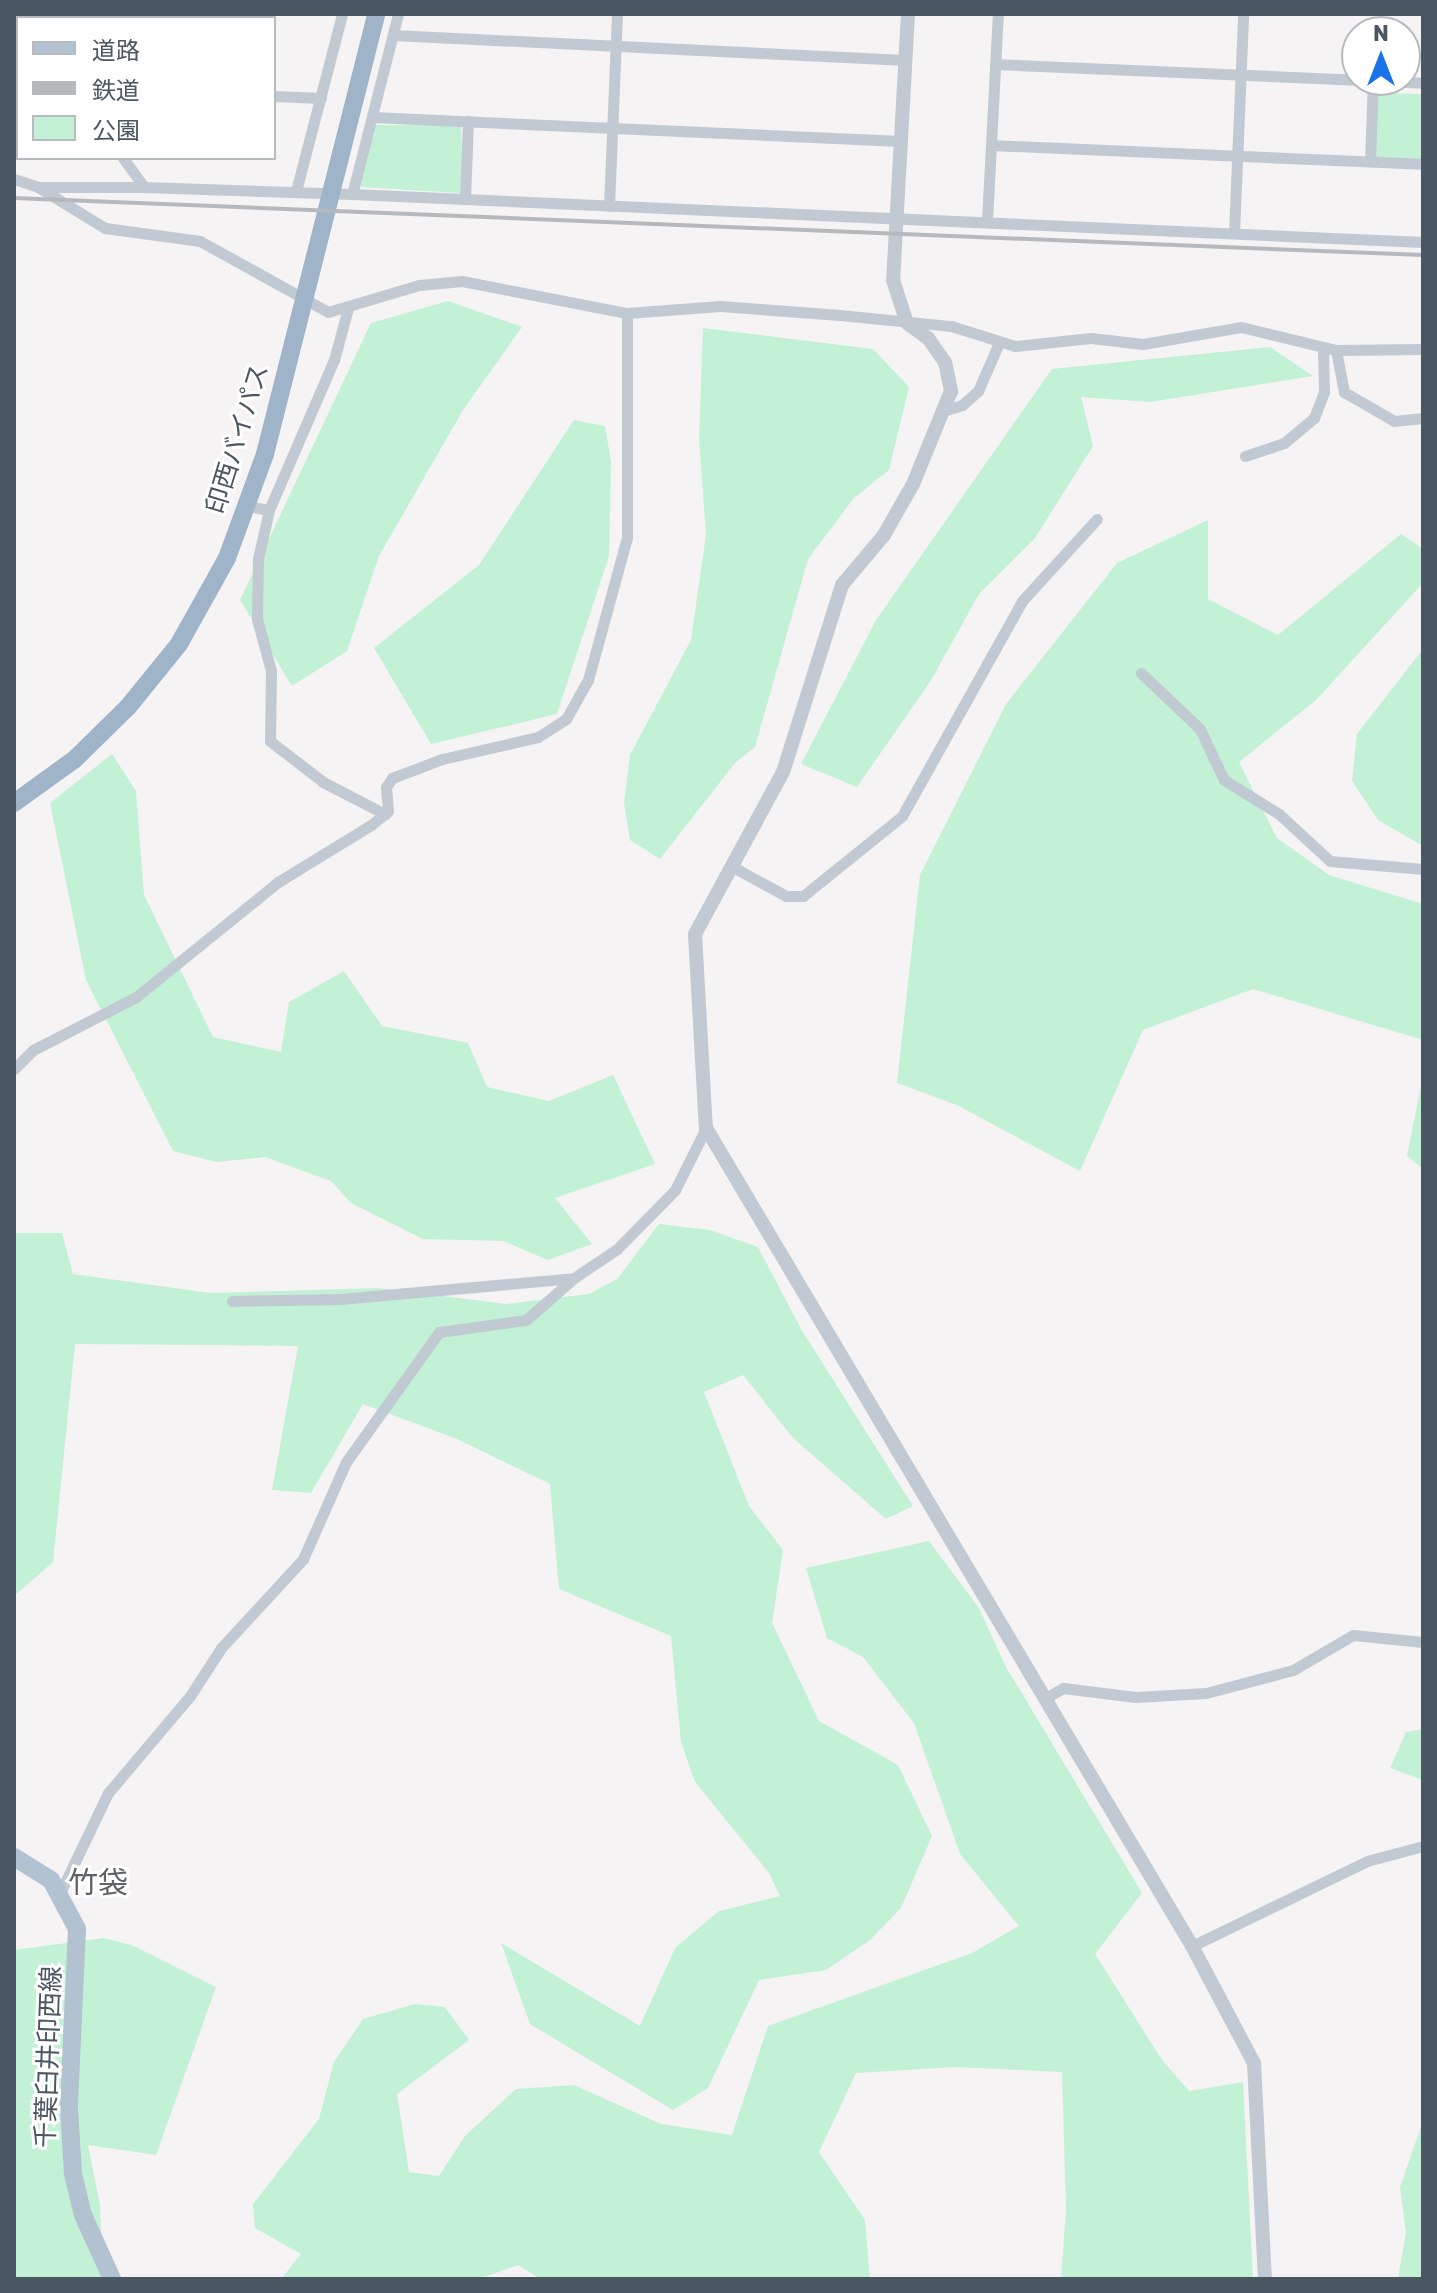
<!DOCTYPE html>
<meta charset="utf-8">
<style>
body{margin:0}
#map{position:relative;width:1437px;height:2293px;overflow:hidden;background:#f5f3f3;font-family:Rubik,"Noto Sans JP",sans-serif}
div>[style]{position:absolute}
.green>*{inset:0;background:#c3f1d5}
.minor>*{height:11px;margin:-5.5px;padding:0 5.5px;transform-origin:5.5px;border-radius:5.5px;background:#c1cad2}
.tertiary>*{height:14px;margin:-7px;padding:0 7px;transform-origin:7px;border-radius:7px;background:#c1cad2}
.primary>*{height:18px;margin:-9px;padding:0 9px;transform-origin:9px;border-radius:9px;background:#b3c2d1}
.trunk>*{height:18px;margin:-9px;padding:0 9px;transform-origin:9px;border-radius:9px;background:#9fb4c9}
.rail>*{height:4px;margin:-2px;padding:0 2px;transform-origin:2px;border-radius:2px;background:#b5b8bd}
span{translate:-50% -50%;white-space:nowrap;text-align:center;line-height:1.15;-webkit-text-stroke:6px #fff;paint-order:stroke}
.street-label{font-size:26px;color:#4a5661}
.quarter-label{font-size:30px;color:#5f6368}
.frame{position:absolute;inset:0;border:16px solid #4a5661;pointer-events:none}
.legend{position:absolute;left:16px;top:16px;width:260px;height:144px;box-sizing:border-box;background:#fff;border:2px solid #b7bbc0;margin:0;padding:10px 14px;list-style:none;font-size:24px;color:#4a5661}
.legend li{display:flex;align-items:center;gap:16px;height:40px}
.legend b{width:40px;border:2px solid #b7bbc0}
.north{position:absolute;left:1341px;top:16px;width:80px;height:80px;box-sizing:border-box;background:#fff;border:2px solid #b7bbc0;border-radius:50%;rotate:0deg;font-size:22px;font-weight:700;line-height:32px;text-align:center;color:#4a5661}
.north::after{content:'';display:block;margin:auto;width:28px;height:36px;background:#1a73e8;clip-path:polygon(50% 0,100% 100%,50% 72%,0 100%)}
</style>
<div id="map">
<div class="green">
<div style="clip-path:polygon(1376px 93px,1423px 94px,1423px 159px,1372px 157px)"></div>
<div style="clip-path:polygon(374px 125px,461px 125px,463px 188px,460px 193px,360px 187px)"></div>
<div style="clip-path:polygon(448px 301px,522px 327px,463px 410px,379px 556px,347px 651px,292px 686px,240px 600px,371px 323px)"></div>
<div style="clip-path:polygon(703px 328px,873px 349px,909px 387px,889px 470px,854px 498px,808px 559px,755px 747px,735px 763px,660px 859px,630px 840px,624px 803px,630px 755px,691px 640px,706px 535px,699px 437px)"></div>
<div style="clip-path:polygon(1270px 347px,1313px 376px,1150px 402px,1081px 397px,1093px 446px,1035px 538px,979px 594px,930px 682px,857px 787px,801px 764px,876px 620px,1052px 369px)"></div>
<div style="clip-path:polygon(574px 420px,605px 426px,611px 462px,609px 556px,557px 714px,431px 744px,374px 648px,479px 565px)"></div>
<div style="clip-path:polygon(1208px 520px,1208px 599px,1278px 635px,1401px 534px,1423px 549px,1423px 583px,1316px 700px,1239px 762px,1277px 838px,1329px 875px,1423px 904px,1423px 1040px,1253px 989px,1143px 1030px,1080px 1171px,957px 1105px,897px 1083px,920px 875px,1006px 704px,1117px 563px)"></div>
<div style="clip-path:polygon(1423px 649px,1423px 846px,1378px 820px,1352px 781px,1357px 734px)"></div>
<div style="clip-path:polygon(112px 754px,136px 791px,144px 895px,213px 1037px,281px 1052px,289px 1002px,344px 971px,382px 1026px,468px 1043px,487px 1087px,549px 1101px,613px 1075px,655px 1164px,555px 1198px,592px 1244px,548px 1260px,503px 1241px,423px 1239px,351px 1203px,331px 1181px,265px 1157px,217px 1162px,173px 1151px,86px 980px,50px 803px)"></div>
<div style="clip-path:polygon(1423px 1075px,1423px 1169px,1407px 1156px)"></div>
<div style="clip-path:polygon(659px 1224px,710px 1230px,758px 1247px,801px 1329px,913px 1506px,886px 1519px,793px 1438px,743px 1375px,704px 1392px,749px 1506px,783px 1550px,772px 1623px,819px 1721px,898px 1765px,932px 1836px,901px 1908px,870px 1940px,826px 1970px,759px 1980px,708px 2088px,673px 2110px,530px 2024px,501px 1943px,640px 2026px,675px 1948px,719px 1911px,780px 1896px,769px 1873px,695px 1782px,681px 1742px,671px 1636px,559px 1589px,550px 1484px,457px 1439px,363px 1404px,311px 1493px,272px 1490px,298px 1346px,75px 1344px,53px 1562px,14px 1596px,14px 1233px,62px 1233px,73px 1274px,210px 1293px,379px 1288px,506px 1304px,589px 1294px,617px 1279px)"></div>
<div style="clip-path:polygon(929px 1541px,979px 1608px,1006px 1667px,1142px 1893px,1095px 1954px,1162px 2060px,1189px 2091px,1243px 2082px,1253px 2279px,1061px 2279px,1066px 2210px,1062px 2072px,955px 2067px,856px 2073px,819px 2152px,865px 2220px,870px 2279px,540px 2279px,518px 2265px,479px 2279px,281px 2279px,301px 2254px,255px 2228px,253px 2204px,319px 2119px,334px 2062px,363px 2019px,415px 2004px,445px 2007px,469px 2040px,397px 2094px,409px 2172px,439px 2176px,465px 2136px,516px 2089px,574px 2085px,661px 2124px,732px 2135px,768px 2026px,972px 1953px,1019px 1926px,960px 1854px,914px 1723px,863px 1657px,827px 1638px,806px 1568px)"></div>
<div style="clip-path:polygon(1423px 1729px,1423px 1780px,1390px 1768px,1406px 1732px)"></div>
<div style="clip-path:polygon(104px 1938px,134px 1946px,216px 1987px,156px 2155px,88px 2145px,100px 2205px,103px 2279px,14px 2279px,14px 1950px)"></div>
<div style="clip-path:polygon(1423px 2121px,1423px 2279px,1398px 2279px,1406px 2232px,1400px 2187px)"></div>
</div>
<div class="minor">
<div style="left:398px;top:14px;width:186px;rotate:104.3deg"></div>
<div style="left:352px;top:194px;width:1072px;rotate:2.57deg"></div>
<div style="left:42px;top:18px;width:9px;rotate:-27deg"></div>
<div style="left:14px;top:31px;width:6px;rotate:51deg"></div>
<div style="left:393px;top:35px;width:513px;rotate:2.8deg"></div>
<div style="left:995px;top:64px;width:428px;rotate:2.5deg"></div>
<div style="left:274px;top:96px;width:47px;rotate:2.4deg"></div>
<div style="left:372px;top:117px;width:529px;rotate:2.6deg"></div>
<div style="left:14px;top:120px;width:4px;rotate:-27deg"></div>
<div style="left:991px;top:145px;width:432px;rotate:2.5deg"></div>
<div style="left:123px;top:158px;width:36px;rotate:54deg"></div>
<div style="left:144px;top:187px;width:208px;rotate:1.9deg"></div>
<div style="left:1370px;top:161px;width:80px;rotate:-87.9deg"></div>
<div style="left:14px;top:179px;width:25px;rotate:18deg"></div>
<div style="left:38px;top:187px;width:106px"></div>
<div style="left:38px;top:187px;width:79px;rotate:31.5deg"></div>
<div style="left:105px;top:228px;width:96px;rotate:7.8deg"></div>
<div style="left:200px;top:241px;width:146px;rotate:29deg"></div>
<div style="left:328px;top:312px;width:95px;rotate:-16.5deg"></div>
<div style="left:419px;top:285px;width:43px;rotate:-5.3deg"></div>
<div style="left:462px;top:281px;width:168px;rotate:11deg"></div>
<div style="left:627px;top:313px;width:93px;rotate:-4.3deg"></div>
<div style="left:720px;top:306px;width:120px;rotate:4.3deg"></div>
<div style="left:840px;top:315px;width:112px;rotate:5.7deg"></div>
<div style="left:951px;top:326px;width:67px;rotate:17.4deg"></div>
<div style="left:1015px;top:346px;width:76px;rotate:-6deg"></div>
<div style="left:1091px;top:338px;width:52px;rotate:6.6deg"></div>
<div style="left:1143px;top:344px;width:99px;rotate:-9.8deg"></div>
<div style="left:1241px;top:327px;width:98px;rotate:13.6deg"></div>
<div style="left:1336px;top:350px;width:87px;rotate:-0.7deg"></div>
<div style="left:296px;top:191px;width:183px;rotate:-75.4deg"></div>
<div style="left:465px;top:199px;width:78px;rotate:-87.8deg"></div>
<div style="left:609px;top:206px;width:192px;rotate:-87.6deg"></div>
<div style="left:987px;top:221px;width:207px;rotate:-87deg"></div>
<div style="left:1234px;top:233px;width:219px;rotate:-87.6deg"></div>
<div style="left:1336px;top:350px;width:43px;rotate:79.2deg"></div>
<div style="left:1344px;top:392px;width:58px;rotate:30.1deg"></div>
<div style="left:1394px;top:421px;width:29px;rotate:-6deg"></div>
<div style="left:946px;top:410px;width:17px;rotate:-17deg"></div>
<div style="left:962px;top:405px;width:21px;rotate:-41deg"></div>
<div style="left:978px;top:391px;width:50px;rotate:-66.5deg"></div>
<div style="left:1245px;top:456px;width:41px;rotate:-18.4deg"></div>
<div style="left:1284px;top:443px;width:39px;rotate:-40deg"></div>
<div style="left:1314px;top:418px;width:28px;rotate:-69deg"></div>
<div style="left:1324px;top:392px;width:44px;rotate:-91.3deg"></div>
<div style="left:248px;top:506px;width:21px;rotate:11deg"></div>
<div style="left:269px;top:510px;width:163px;rotate:-66.6deg"></div>
<div style="left:334px;top:360px;width:54px;rotate:-74.9deg"></div>
<div style="left:269px;top:510px;width:50px;rotate:102.7deg"></div>
<div style="left:258px;top:559px;width:60px;rotate:91deg"></div>
<div style="left:257px;top:619px;width:54px;rotate:74.9deg"></div>
<div style="left:271px;top:671px;width:70px;rotate:90.8deg"></div>
<div style="left:270px;top:741px;width:67px;rotate:37.7deg"></div>
<div style="left:323px;top:782px;width:70px;rotate:27.3deg"></div>
<div style="left:1141px;top:673px;width:81px;rotate:43.5deg"></div>
<div style="left:1200px;top:729px;width:56px;rotate:64.8deg"></div>
<div style="left:1224px;top:780px;width:65px;rotate:31.7deg"></div>
<div style="left:1279px;top:814px;width:69px;rotate:42.7deg"></div>
<div style="left:1330px;top:861px;width:93px;rotate:4.9deg"></div>
<div style="left:731px;top:866px;width:63px;rotate:28.6deg"></div>
<div style="left:786px;top:896px;width:17px"></div>
<div style="left:803px;top:896px;width:127px;rotate:-38.9deg"></div>
<div style="left:902px;top:816px;width:246px;rotate:-60.8deg"></div>
<div style="left:1022px;top:601px;width:111px;rotate:-47.6deg"></div>
<div style="left:14px;top:1069px;width:27px;rotate:-45deg"></div>
<div style="left:33px;top:1050px;width:116px;rotate:-27.2deg"></div>
<div style="left:136px;top:997px;width:183px;rotate:-39deg"></div>
<div style="left:278px;top:882px;width:109px;rotate:-31.5deg"></div>
<div style="left:371px;top:825px;width:22px;rotate:-39deg"></div>
<div style="left:388px;top:811px;width:24px;rotate:-95deg"></div>
<div style="left:386px;top:787px;width:11px;rotate:-56deg"></div>
<div style="left:392px;top:778px;width:53px;rotate:-20.8deg"></div>
<div style="left:442px;top:759px;width:98px;rotate:-12.9deg"></div>
<div style="left:538px;top:737px;width:33px;rotate:-33deg"></div>
<div style="left:566px;top:719px;width:45px;rotate:-60.6deg"></div>
<div style="left:588px;top:680px;width:148px;rotate:-74.7deg"></div>
<div style="left:627px;top:537px;width:224px;rotate:-90deg"></div>
<div style="left:232px;top:1301px;width:108px;rotate:-1.1deg"></div>
<div style="left:340px;top:1299px;width:235px;rotate:-5.1deg"></div>
<div style="left:574px;top:1278px;width:52px;rotate:-34deg"></div>
<div style="left:617px;top:1249px;width:83px;rotate:-45.5deg"></div>
<div style="left:675px;top:1190px;width:69px;rotate:-63.4deg"></div>
<div style="left:1044px;top:1699px;width:22px;rotate:-30deg"></div>
<div style="left:1063px;top:1688px;width:73px;rotate:7.1deg"></div>
<div style="left:1135px;top:1697px;width:71px;rotate:-3.2deg"></div>
<div style="left:1206px;top:1693px;width:90px;rotate:-14.8deg"></div>
<div style="left:1293px;top:1670px;width:69px;rotate:-30.3deg"></div>
<div style="left:1353px;top:1635px;width:70px;rotate:5.7deg"></div>
<div style="left:60px;top:1893px;width:111px;rotate:-64.4deg"></div>
<div style="left:108px;top:1793px;width:127px;rotate:-49.8deg"></div>
<div style="left:190px;top:1696px;width:57px;rotate:-57.1deg"></div>
<div style="left:221px;top:1648px;width:121px;rotate:-47.3deg"></div>
<div style="left:303px;top:1559px;width:106px;rotate:-66.1deg"></div>
<div style="left:346px;top:1462px;width:160px;rotate:-54.4deg"></div>
<div style="left:439px;top:1332px;width:88px;rotate:-7.9deg"></div>
<div style="left:526px;top:1320px;width:64px;rotate:-41.2deg"></div>
<div style="left:1192px;top:1946px;width:195px;rotate:-25.9deg"></div>
<div style="left:1367px;top:1861px;width:58px;rotate:-15deg"></div>
</div>
<div class="tertiary">
<div style="left:908px;top:14px;width:266px;rotate:93.2deg"></div>
<div style="left:893px;top:280px;width:45px;rotate:72deg"></div>
<div style="left:907px;top:323px;width:26px;rotate:36deg"></div>
<div style="left:928px;top:338px;width:29px;rotate:55deg"></div>
<div style="left:945px;top:362px;width:30px;rotate:78deg"></div>
<div style="left:951px;top:391px;width:100px;rotate:112.2deg"></div>
<div style="left:913px;top:484px;width:59px;rotate:119.6deg"></div>
<div style="left:884px;top:535px;width:65px;rotate:130deg"></div>
<div style="left:842px;top:585px;width:196px;rotate:107.5deg"></div>
<div style="left:783px;top:772px;width:184px;rotate:118.5deg"></div>
<div style="left:695px;top:934px;width:194px;rotate:86.8deg"></div>
<div style="left:706px;top:1128px;width:951px;rotate:59.28deg"></div>
<div style="left:1192px;top:1946px;width:132px;rotate:62.1deg"></div>
<div style="left:1254px;top:2063px;width:216px;rotate:87.1deg"></div>
</div>
<div class="primary">
<div style="left:14px;top:1857px;width:44px;rotate:31.9deg"></div>
<div style="left:51px;top:1880px;width:55px;rotate:62deg"></div>
<div style="left:77px;top:1929px;width:178px;rotate:92.6deg"></div>
<div style="left:69px;top:2107px;width:67px;rotate:86.6deg"></div>
<div style="left:73px;top:2174px;width:42px;rotate:76.3deg"></div>
<div style="left:83px;top:2215px;width:70px;rotate:65.6deg"></div>
</div>
<div class="trunk">
<div style="left:14px;top:803px;width:75px;rotate:-35.8deg"></div>
<div style="left:75px;top:759px;width:74px;rotate:-44.5deg"></div>
<div style="left:128px;top:707px;width:81px;rotate:-51deg"></div>
<div style="left:179px;top:644px;width:98px;rotate:-60.8deg"></div>
<div style="left:227px;top:558px;width:111px;rotate:-69.9deg"></div>
<div style="left:265px;top:454px;width:454px;rotate:-75.8deg"></div>
</div>
<div class="rail">
<div style="left:14px;top:198px;width:1410px;rotate:2.32deg"></div>
</div>
<div class="street-label">
<span style="left:238px;top:439px;rotate:-73deg">印西バイパス</span>
<span style="left:49px;top:2057px;rotate:-88deg">千葉臼井印西線</span>
</div>
<div class="quarter-label">
<span style="left:98px;top:1883px">竹袋</span>
</div>
<div class="frame"></div>
<ul class="legend">
<li><b style="height:10px;background:#b3c2d1"></b>道路</li>
<li><b style="height:10px;background:#b5b8bd"></b>鉄道</li>
<li><b style="height:22px;background:#c3f1d5"></b>公園</li>
</ul>
<div class="north">N</div>
</div>
